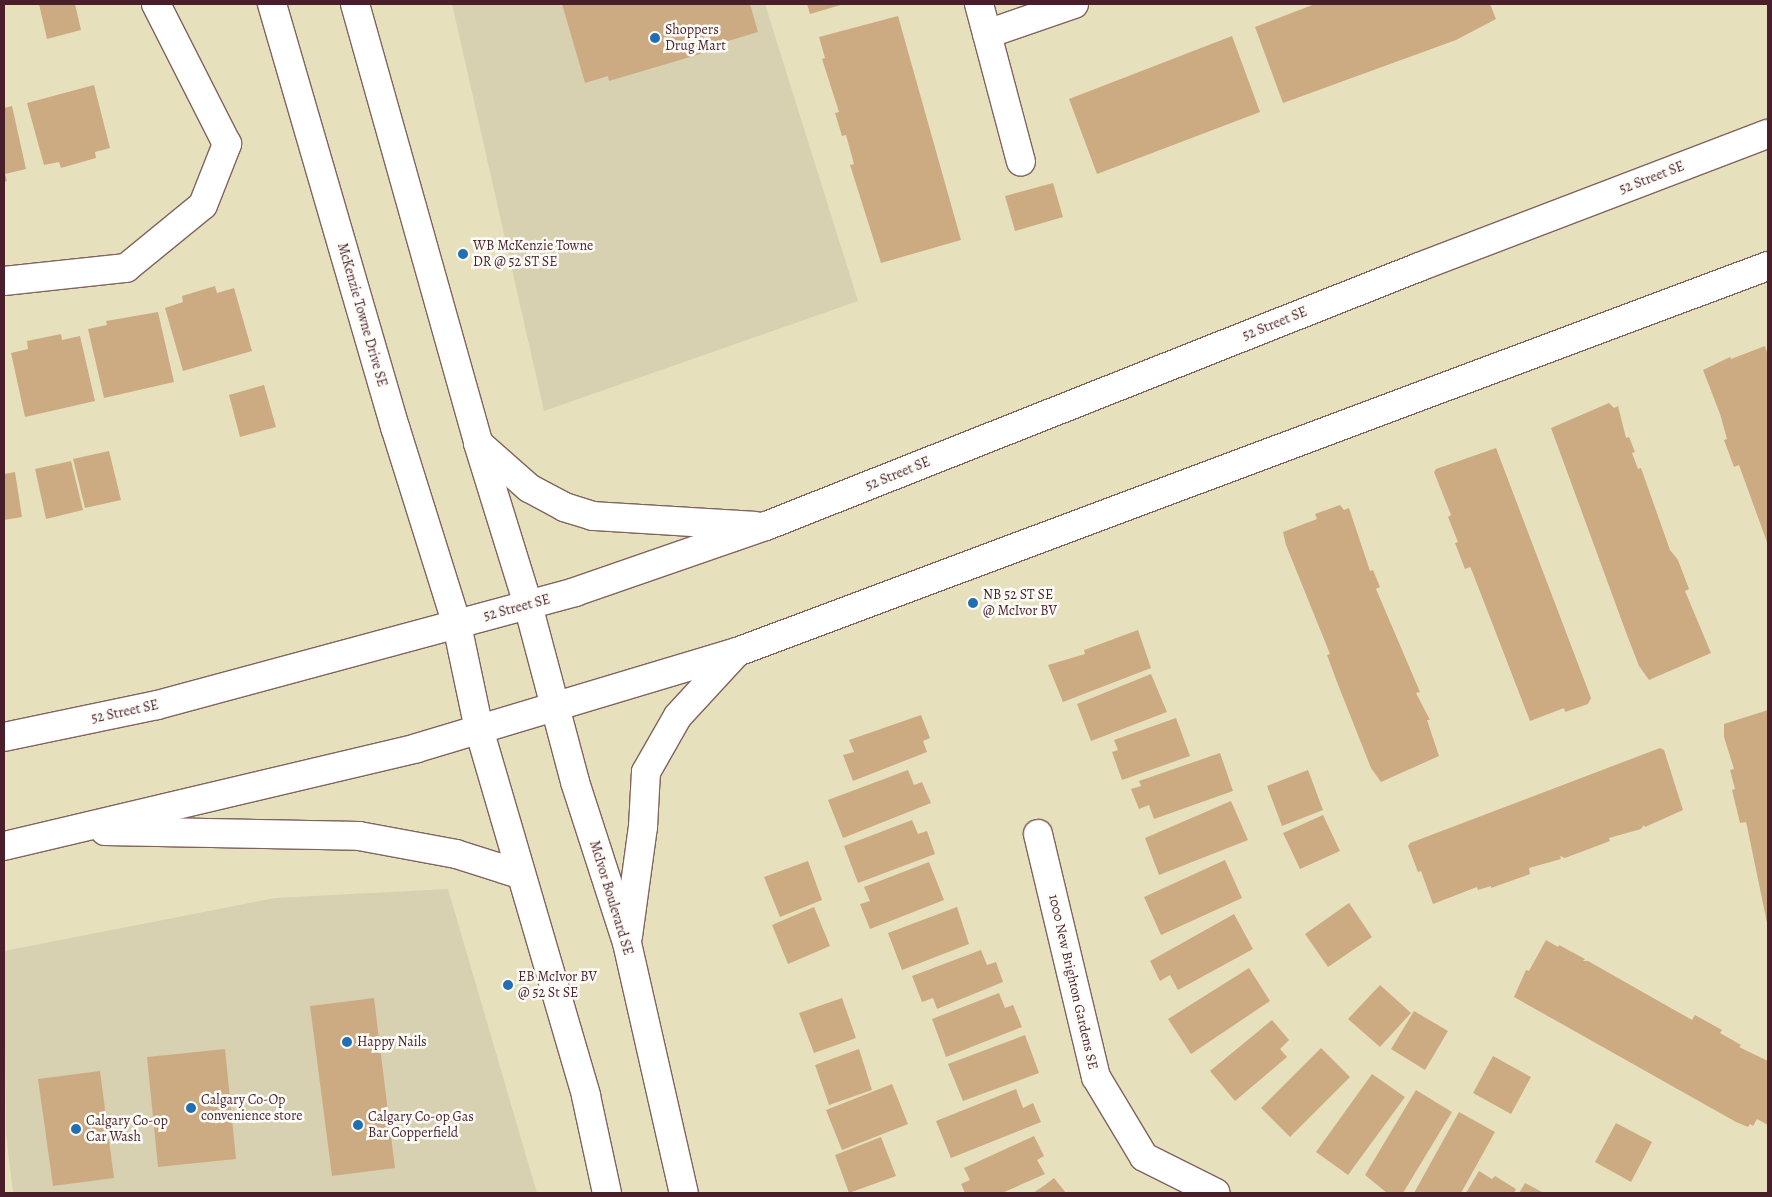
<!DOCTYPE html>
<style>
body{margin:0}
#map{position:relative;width:1772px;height:1197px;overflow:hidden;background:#e7e0bd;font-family:Alegreya,serif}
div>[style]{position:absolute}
.built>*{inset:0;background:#d7d1b2}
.building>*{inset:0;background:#cdab82}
.roads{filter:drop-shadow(1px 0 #81635e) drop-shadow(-1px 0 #81635e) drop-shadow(0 1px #81635e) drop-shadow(0 -1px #81635e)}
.minor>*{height:28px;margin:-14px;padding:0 14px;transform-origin:14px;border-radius:14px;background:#fff}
.tertiary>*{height:28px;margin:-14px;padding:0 14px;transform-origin:14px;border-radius:14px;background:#fff}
.secondary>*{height:28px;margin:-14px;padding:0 14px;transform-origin:14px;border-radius:14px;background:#fff}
.dots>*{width:14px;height:14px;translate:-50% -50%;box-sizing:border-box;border:2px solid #fdfcf7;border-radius:50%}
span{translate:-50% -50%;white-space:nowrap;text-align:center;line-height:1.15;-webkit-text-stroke:5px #fdfcf7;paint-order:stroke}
.poi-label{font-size:14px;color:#4a1f2b}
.left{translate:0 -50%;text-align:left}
.street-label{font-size:14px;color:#4a1f2b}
.frame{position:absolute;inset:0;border:5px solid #4a1f2b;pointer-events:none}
</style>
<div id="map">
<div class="built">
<div style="clip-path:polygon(452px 4px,765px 4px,858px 301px,544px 411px)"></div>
<div style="clip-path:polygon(448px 889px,537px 1193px,13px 1193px,6px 1134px,4px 951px,275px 898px)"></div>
</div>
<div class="building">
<div style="clip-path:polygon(39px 4px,75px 4px,81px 30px,47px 39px)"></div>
<div style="clip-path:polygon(562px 4px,750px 4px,758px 32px,715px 45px,717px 49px,609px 81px,608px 76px,585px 83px)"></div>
<div style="clip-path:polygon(807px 4px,844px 4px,810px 14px)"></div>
<div style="clip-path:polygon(1315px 4px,1490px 4px,1496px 19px,1456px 40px,1283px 103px,1255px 27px)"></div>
<div style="clip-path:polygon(898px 16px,961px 240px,881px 263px,850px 165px,854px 164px,846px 135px,842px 136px,835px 113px,839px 112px,822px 59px,825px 58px,819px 37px)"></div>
<div style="clip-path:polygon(1232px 36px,1260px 112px,1097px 174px,1069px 99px)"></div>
<div style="clip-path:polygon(94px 85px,110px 148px,95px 152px,96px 158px,61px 168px,59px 162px,44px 165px,27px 103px)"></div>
<div style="clip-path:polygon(12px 106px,26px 169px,5px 174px,7px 181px,4px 182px,4px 108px)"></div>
<div style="clip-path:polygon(1053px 183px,1063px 217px,1015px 231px,1005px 196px)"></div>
<div style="clip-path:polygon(215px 286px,217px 293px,234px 288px,252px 351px,183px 371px,165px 308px,183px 302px,182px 296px)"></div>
<div style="clip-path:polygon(158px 312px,174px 382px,104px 398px,88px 329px,107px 325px,106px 321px)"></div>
<div style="clip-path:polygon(61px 334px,62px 340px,80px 336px,95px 401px,25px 417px,11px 353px,28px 349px,27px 341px)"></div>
<div style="clip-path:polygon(1765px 346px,1768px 356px,1768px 545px,1739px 465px,1734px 467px,1724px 440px,1727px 439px,1720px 414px,1703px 370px,1730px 357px,1731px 359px)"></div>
<div style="clip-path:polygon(264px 385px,276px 427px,240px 437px,229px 395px)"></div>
<div style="clip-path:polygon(1609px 403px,1614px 408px,1618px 406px,1626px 438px,1629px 437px,1635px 452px,1632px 453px,1638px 469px,1641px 468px,1670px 550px,1678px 560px,1689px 589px,1685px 591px,1711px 653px,1649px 680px,1639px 666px,1627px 635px,1551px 428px)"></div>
<div style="clip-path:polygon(1496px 448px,1591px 698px,1588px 704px,1565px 712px,1564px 708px,1530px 721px,1472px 571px,1470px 567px,1465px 569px,1455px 543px,1458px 542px,1448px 517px,1451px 515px,1434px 472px,1436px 469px)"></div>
<div style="clip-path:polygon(109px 451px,121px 500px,85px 508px,73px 459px)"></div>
<div style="clip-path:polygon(71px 461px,83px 510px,46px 519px,35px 469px)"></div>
<div style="clip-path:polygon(15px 472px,22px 517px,4px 520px,4px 474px)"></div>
<div style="clip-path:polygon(1340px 505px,1344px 510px,1349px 508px,1370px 571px,1373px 570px,1380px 587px,1376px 589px,1420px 692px,1416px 693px,1430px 720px,1427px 720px,1439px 756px,1381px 782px,1371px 768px,1337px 682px,1327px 655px,1330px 654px,1286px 545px,1283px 532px,1317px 519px,1315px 514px)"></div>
<div style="clip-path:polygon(1138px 630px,1151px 668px,1063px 702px,1048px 665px,1085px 654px,1084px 650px)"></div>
<div style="clip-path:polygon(1151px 674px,1167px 712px,1091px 741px,1077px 704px)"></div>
<div style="clip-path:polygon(1768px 710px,1768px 923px,1767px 923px,1747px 826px,1746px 822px,1740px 823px,1732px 790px,1735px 789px,1730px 770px,1734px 769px,1724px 737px,1724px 724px)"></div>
<div style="clip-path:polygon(921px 715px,930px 738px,923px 741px,927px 752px,853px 781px,843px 755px,854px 752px,849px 740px)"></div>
<div style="clip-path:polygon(1176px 718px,1190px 756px,1122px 780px,1112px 752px,1118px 750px,1114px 740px)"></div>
<div style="clip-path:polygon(1660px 748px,1664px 750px,1683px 810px,1645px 827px,1644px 825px,1641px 829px,1609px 838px,1610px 841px,1565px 858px,1560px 856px,1561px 859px,1529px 868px,1530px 874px,1491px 888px,1491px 886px,1478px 890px,1477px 887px,1433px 904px,1421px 871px,1418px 872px,1408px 846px,1410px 843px)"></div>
<div style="clip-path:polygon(1220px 753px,1233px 791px,1154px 819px,1149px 805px,1139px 809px,1131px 789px,1141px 786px,1139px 781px)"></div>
<div style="clip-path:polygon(908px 770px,914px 785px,922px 782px,931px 803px,843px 838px,828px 800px)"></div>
<div style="clip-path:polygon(1308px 770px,1323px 810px,1282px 826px,1267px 786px)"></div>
<div style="clip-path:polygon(1231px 801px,1248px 840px,1159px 875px,1145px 838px)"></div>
<div style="clip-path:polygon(1323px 815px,1340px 851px,1300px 869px,1283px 833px)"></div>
<div style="clip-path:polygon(912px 820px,918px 834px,927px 831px,935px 854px,858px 883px,844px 846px)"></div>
<div style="clip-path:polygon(1225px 860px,1242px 898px,1161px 935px,1144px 897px)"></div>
<div style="clip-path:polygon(808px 861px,822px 900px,780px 917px,764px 877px)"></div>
<div style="clip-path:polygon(929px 862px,944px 900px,870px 929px,860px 904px,870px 901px,864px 887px)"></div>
<div style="clip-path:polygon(1349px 903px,1372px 937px,1328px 967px,1305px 934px)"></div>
<div style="clip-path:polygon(814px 907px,830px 946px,788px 964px,772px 925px)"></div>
<div style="clip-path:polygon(957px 907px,969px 944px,902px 970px,888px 933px)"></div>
<div style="clip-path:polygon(1234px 914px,1253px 949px,1178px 990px,1170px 975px,1160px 981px,1150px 961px)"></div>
<div style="clip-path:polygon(1546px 940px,1558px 947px,1559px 945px,1585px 959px,1583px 961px,1588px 961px,1692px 1020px,1695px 1015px,1722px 1030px,1720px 1033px,1741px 1045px,1739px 1047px,1768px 1061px,1768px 1125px,1757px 1119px,1753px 1126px,1750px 1124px,1748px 1127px,1736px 1122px,1514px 997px,1526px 970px,1529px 971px)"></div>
<div style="clip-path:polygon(981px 950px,987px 965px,996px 962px,1003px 982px,937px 1009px,933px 998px,922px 1002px,912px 976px)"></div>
<div style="clip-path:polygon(1249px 968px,1270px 1001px,1191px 1054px,1168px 1019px)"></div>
<div style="clip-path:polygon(1380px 985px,1411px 1013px,1380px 1047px,1348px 1019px)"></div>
<div style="clip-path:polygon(999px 993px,1005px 1008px,1013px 1005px,1022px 1027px,946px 1057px,932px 1019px)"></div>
<div style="clip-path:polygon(374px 998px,395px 1168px,332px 1176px,310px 1006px)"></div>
<div style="clip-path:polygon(842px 998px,856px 1038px,814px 1053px,799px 1013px)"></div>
<div style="clip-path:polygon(1414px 1011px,1448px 1031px,1425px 1070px,1391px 1049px)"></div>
<div style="clip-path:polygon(1272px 1020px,1289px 1040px,1280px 1049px,1287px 1057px,1235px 1101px,1210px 1071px)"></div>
<div style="clip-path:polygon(1025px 1035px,1039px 1073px,963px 1101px,948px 1064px)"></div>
<div style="clip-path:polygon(1321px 1048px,1350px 1077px,1290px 1137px,1261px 1108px)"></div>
<div style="clip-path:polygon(225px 1049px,236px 1159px,158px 1167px,147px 1057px)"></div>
<div style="clip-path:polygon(859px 1049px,872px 1090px,829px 1105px,815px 1065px)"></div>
<div style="clip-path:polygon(1493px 1056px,1531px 1077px,1511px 1114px,1473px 1093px)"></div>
<div style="clip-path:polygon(100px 1071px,114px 1178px,53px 1186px,38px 1079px)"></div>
<div style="clip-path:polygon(1372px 1074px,1405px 1097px,1348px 1175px,1316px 1152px)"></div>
<div style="clip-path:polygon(892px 1084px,908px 1124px,842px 1150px,826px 1110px)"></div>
<div style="clip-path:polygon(1016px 1089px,1023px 1108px,1033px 1103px,1041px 1122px,951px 1158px,936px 1121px)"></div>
<div style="clip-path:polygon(1416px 1090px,1452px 1112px,1403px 1193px,1387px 1193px,1365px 1175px)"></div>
<div style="clip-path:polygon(1459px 1112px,1495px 1132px,1461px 1193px,1414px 1193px)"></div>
<div style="clip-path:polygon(1616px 1123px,1652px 1142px,1631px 1182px,1595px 1162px)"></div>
<div style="clip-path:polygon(1034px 1136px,1044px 1156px,1037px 1160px,1045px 1174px,1002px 1193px,965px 1193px,961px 1184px,970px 1180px,964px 1168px)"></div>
<div style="clip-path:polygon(881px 1137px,896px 1176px,849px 1193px,835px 1155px)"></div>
<div style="clip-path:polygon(1479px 1171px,1492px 1179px,1495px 1176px,1516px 1189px,1514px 1193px,1466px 1193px)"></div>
<div style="clip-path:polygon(1054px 1178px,1066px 1193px,1033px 1193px,1045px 1185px)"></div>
<div style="clip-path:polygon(1525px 1183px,1544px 1193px,1519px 1193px)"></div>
</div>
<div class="roads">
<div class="minor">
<div style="left:979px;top:4px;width:163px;rotate:75.1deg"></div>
<div style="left:987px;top:34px;width:92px;rotate:-19deg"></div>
<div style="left:4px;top:281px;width:123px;rotate:-6.1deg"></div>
<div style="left:126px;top:268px;width:99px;rotate:-39.3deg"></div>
<div style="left:203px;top:205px;width:66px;rotate:-68.5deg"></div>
<div style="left:227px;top:144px;width:157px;rotate:-116.9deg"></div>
<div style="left:1038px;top:834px;width:250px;rotate:76.6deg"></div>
<div style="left:1096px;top:1077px;width:93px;rotate:59deg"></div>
<div style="left:1144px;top:1157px;width:80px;rotate:26.6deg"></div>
</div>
<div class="tertiary">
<div style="left:272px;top:4px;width:441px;rotate:73.8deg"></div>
<div style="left:395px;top:427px;width:207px;rotate:72.6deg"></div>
<div style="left:355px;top:4px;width:456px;rotate:74.3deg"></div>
<div style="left:478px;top:443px;width:170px;rotate:72.8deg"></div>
</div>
<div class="secondary">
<div style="left:478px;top:443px;width:68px;rotate:41.4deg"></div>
<div style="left:529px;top:488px;width:40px;rotate:28deg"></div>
<div style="left:564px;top:507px;width:30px;rotate:17deg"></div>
<div style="left:593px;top:516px;width:162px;rotate:3.5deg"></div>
<div style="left:528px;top:605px;width:183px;rotate:75.1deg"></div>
<div style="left:575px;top:782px;width:169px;rotate:72.1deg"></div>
<div style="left:627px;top:943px;width:256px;rotate:77.2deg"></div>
<div style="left:457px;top:625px;width:106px;rotate:78.1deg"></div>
<div style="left:479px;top:729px;width:382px;rotate:73.7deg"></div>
<div style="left:586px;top:1096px;width:99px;rotate:77.8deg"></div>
<div style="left:4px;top:737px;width:156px;rotate:-11.8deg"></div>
<div style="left:157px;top:705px;width:433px;rotate:-15.1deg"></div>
<div style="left:575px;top:592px;width:202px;rotate:-19.1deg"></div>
<div style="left:766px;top:526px;width:702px;rotate:-21.63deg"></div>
<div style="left:1419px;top:267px;width:373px;rotate:-20.9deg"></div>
<div style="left:105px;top:831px;width:254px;rotate:1.1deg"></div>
<div style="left:359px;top:836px;width:99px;rotate:10.5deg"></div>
<div style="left:456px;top:854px;width:66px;rotate:17.6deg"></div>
<div style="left:4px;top:846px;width:424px;rotate:-13.3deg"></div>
<div style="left:417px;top:748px;width:334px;rotate:-16.7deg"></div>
<div style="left:737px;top:652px;width:1101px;rotate:-20.53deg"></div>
<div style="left:628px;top:936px;width:110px;rotate:-82.2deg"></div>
<div style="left:643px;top:827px;width:55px;rotate:-86.9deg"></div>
<div style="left:646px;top:772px;width:64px;rotate:-60.3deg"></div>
<div style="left:678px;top:716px;width:87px;rotate:-47.3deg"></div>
</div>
</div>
<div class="dots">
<div style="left:655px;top:38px;background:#1f6fb2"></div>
<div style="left:463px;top:254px;background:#1f6fb2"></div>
<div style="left:973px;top:603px;background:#1f6fb2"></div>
<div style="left:508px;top:985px;background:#1f6fb2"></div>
<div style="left:347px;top:1042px;background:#1f6fb2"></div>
<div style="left:191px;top:1108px;background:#1f6fb2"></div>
<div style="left:358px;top:1125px;background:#1f6fb2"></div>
<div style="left:76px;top:1129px;background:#1f6fb2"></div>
</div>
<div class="poi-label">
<span class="left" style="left:665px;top:38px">Shoppers<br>Drug Mart</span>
<span class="left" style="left:473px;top:254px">WB McKenzie Towne<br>DR @ 52 ST SE</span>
<span class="left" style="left:983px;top:603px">NB 52 ST SE<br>@ McIvor BV</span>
<span class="left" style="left:518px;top:985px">EB McIvor BV<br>@ 52 St SE</span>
<span class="left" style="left:357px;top:1042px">Happy Nails</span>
<span class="left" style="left:201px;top:1108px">Calgary Co-Op<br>convenience store</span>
<span class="left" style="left:368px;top:1125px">Calgary Co-op Gas<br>Bar Copperfield</span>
<span class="left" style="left:86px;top:1129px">Calgary Co-op<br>Car Wash</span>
</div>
<div class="street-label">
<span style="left:1652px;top:178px;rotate:-21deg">52 Street SE</span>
<span style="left:362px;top:315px;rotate:74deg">McKenzie Towne Drive SE</span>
<span style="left:1275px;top:324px;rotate:-22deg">52 Street SE</span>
<span style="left:898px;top:474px;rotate:-22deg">52 Street SE</span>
<span style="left:517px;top:608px;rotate:-15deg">52 Street SE</span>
<span style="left:125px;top:712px;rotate:-12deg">52 Street SE</span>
<span style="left:611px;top:898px;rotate:73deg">McIvor Boulevard SE</span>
<span style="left:1073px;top:982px;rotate:77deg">1000 New Brighton Gardens SE</span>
</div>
<div class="frame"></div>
</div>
